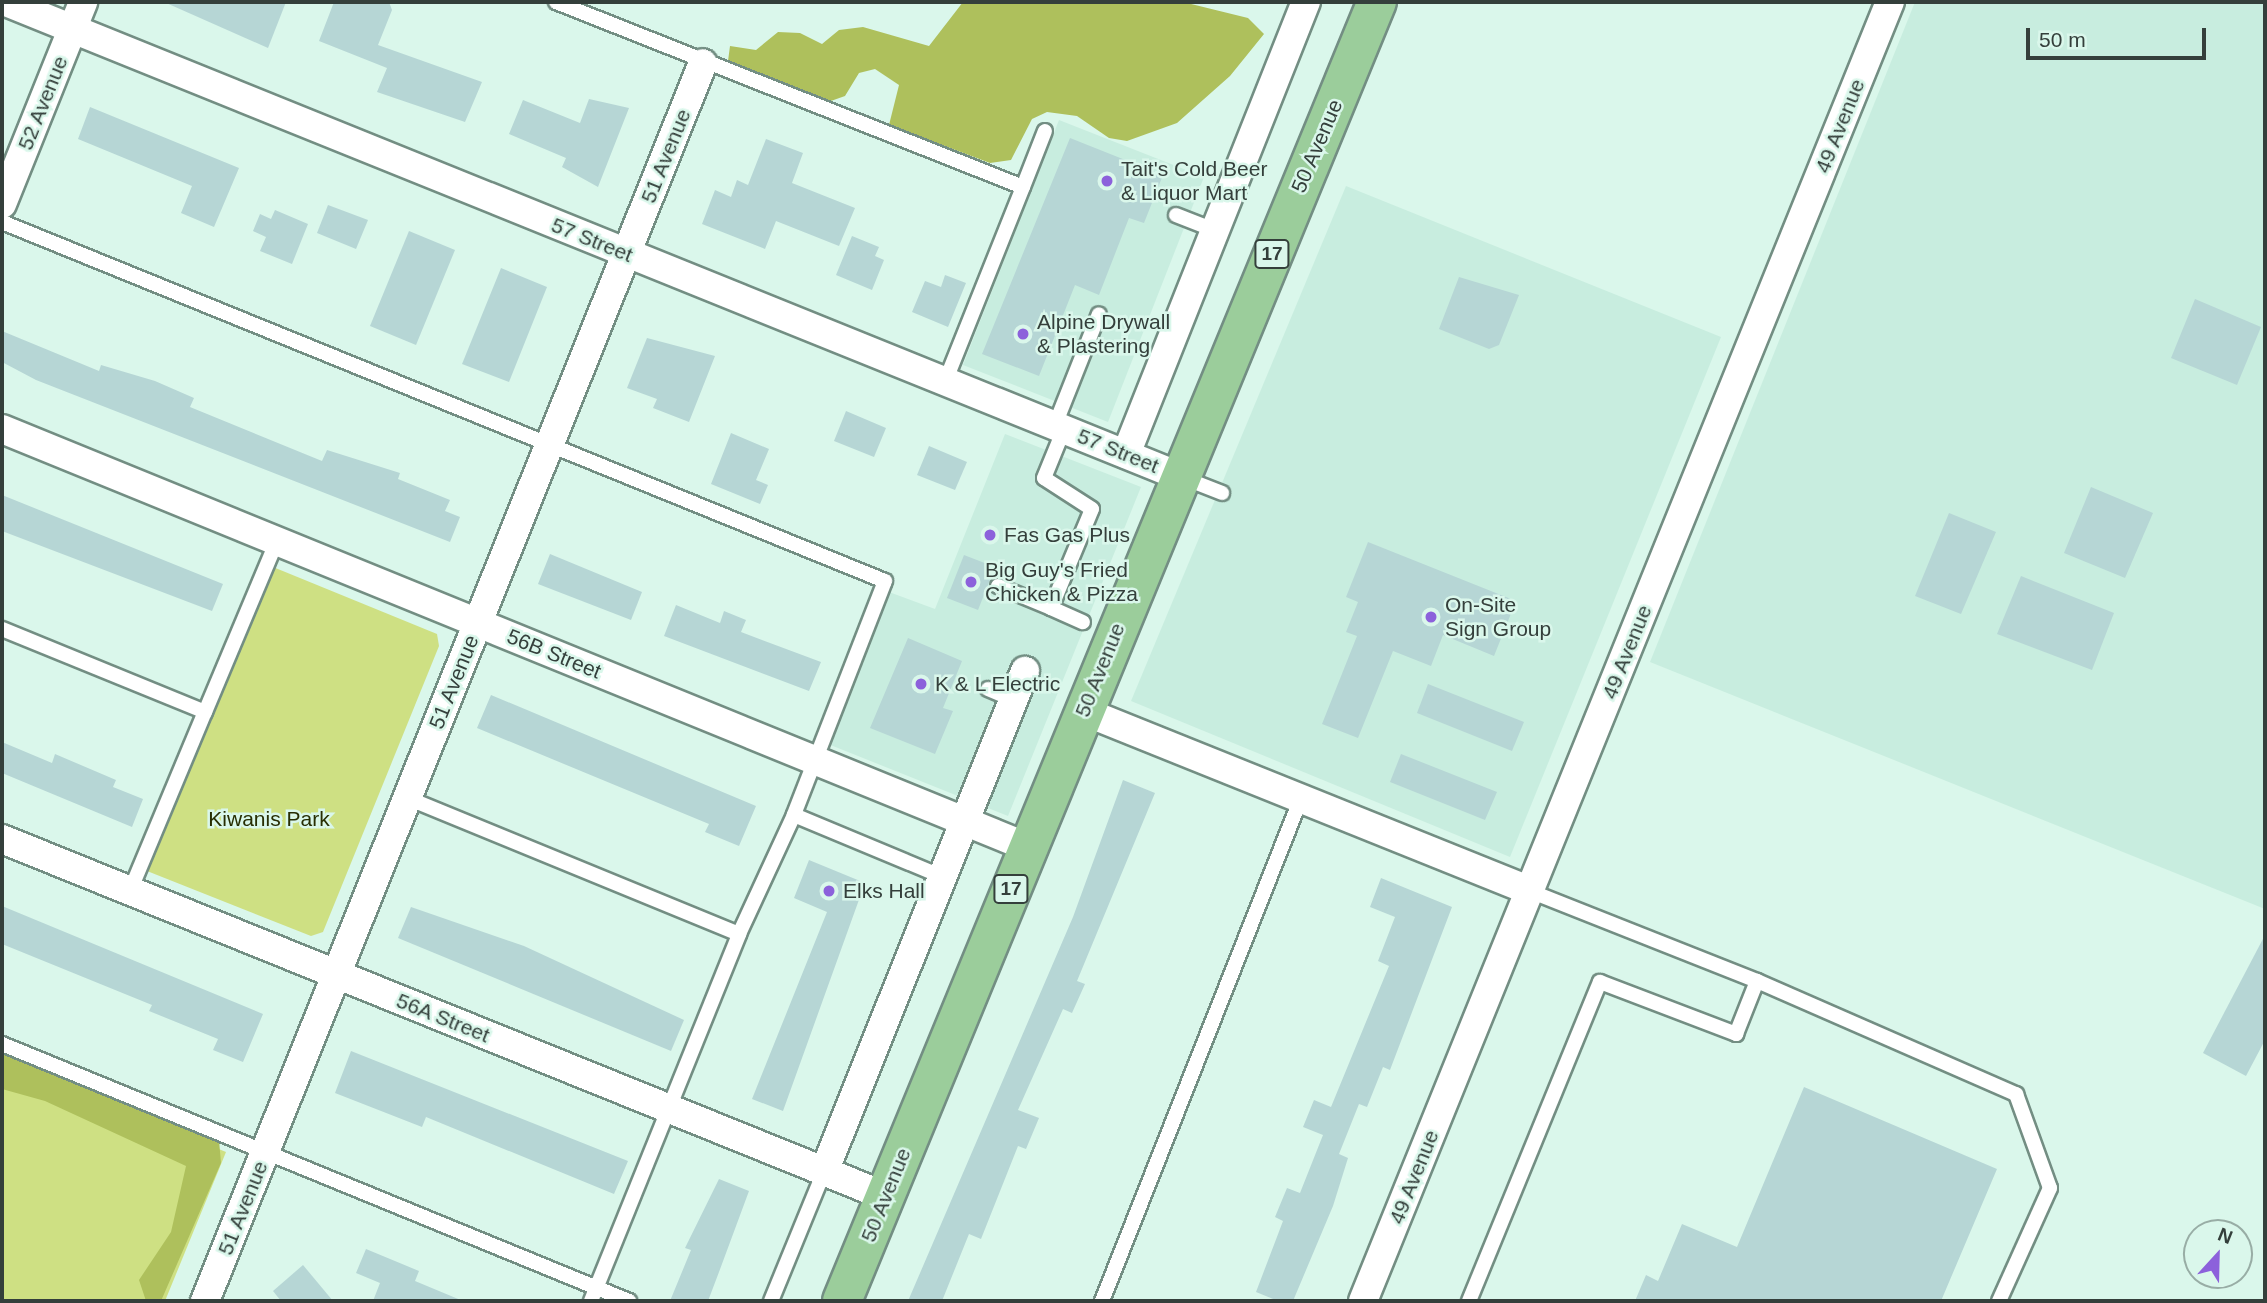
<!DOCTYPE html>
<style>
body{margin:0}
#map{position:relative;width:2267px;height:1303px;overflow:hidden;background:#daf7eb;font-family:Helvetica,sans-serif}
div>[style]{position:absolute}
.built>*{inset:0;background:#c8eddf}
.green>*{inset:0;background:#cee083}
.forest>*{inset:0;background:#aec05c}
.building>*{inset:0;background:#b6d6d5}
.roads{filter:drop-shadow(2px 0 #738e83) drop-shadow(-2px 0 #738e83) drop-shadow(0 2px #738e83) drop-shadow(0 -2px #738e83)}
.service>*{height:14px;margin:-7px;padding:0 7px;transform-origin:7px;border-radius:7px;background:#fff}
.minor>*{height:28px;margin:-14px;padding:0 14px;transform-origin:14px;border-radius:14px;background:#fff}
.primary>*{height:38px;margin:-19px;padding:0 19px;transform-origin:19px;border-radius:19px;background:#9bcd9b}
.dots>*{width:19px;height:19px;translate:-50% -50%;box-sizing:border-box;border:4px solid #daf7eb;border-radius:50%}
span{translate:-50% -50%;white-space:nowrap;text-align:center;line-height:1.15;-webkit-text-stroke:5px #daf7eb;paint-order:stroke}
.shield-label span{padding:2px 5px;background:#daf7eb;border:2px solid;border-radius:5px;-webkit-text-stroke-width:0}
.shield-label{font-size:19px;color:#343f3b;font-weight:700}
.street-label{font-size:21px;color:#343f3b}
.poi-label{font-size:21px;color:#343f3b}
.left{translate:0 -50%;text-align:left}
.park-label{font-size:21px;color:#272e03}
.frame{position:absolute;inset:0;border:4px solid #343f3b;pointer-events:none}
.north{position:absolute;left:2183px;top:1219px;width:70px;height:70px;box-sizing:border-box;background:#daf7eb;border:2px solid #98ada5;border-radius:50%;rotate:22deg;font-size:19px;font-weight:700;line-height:28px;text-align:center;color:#343f3b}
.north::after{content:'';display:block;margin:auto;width:24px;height:32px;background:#8c61db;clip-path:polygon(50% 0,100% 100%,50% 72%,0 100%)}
.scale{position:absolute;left:2026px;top:28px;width:180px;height:32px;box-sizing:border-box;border:4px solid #343f3b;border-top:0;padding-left:9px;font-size:21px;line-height:24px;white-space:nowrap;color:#343f3b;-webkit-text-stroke:5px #daf7eb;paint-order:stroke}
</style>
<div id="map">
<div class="built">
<div style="clip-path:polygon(1915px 2px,2265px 2px,2265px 909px,1650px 662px)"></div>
<div style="clip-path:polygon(1059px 120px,1204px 177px,1108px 422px,963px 365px)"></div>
<div style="clip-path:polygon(1346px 186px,1721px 337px,1510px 857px,1131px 701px)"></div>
<div style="clip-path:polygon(1005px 434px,1141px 487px,1008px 816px,828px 744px,889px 592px,935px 609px)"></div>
</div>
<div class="green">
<div style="clip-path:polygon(273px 567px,437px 634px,439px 646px,323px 932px,311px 936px,147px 871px)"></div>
<div style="clip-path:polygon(2px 1061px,226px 1152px,165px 1301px,2px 1301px)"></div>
</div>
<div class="forest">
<div style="clip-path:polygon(963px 2px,1183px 2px,1248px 18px,1264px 34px,1230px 76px,1177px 123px,1127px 141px,1109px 138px,1077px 116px,1047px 112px,1032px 119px,1011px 160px,990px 163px,889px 125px,899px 85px,875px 69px,859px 73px,845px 96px,828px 102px,728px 61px,730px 46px,756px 50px,778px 32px,800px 33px,822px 44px,839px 30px,863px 27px,929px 46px)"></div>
<div style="clip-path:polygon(2px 1047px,162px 1113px,181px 1127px,201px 1125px,219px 1140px,221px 1163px,161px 1301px,146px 1301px,139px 1280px,171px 1232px,186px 1166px,45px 1101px,2px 1089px)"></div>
</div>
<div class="building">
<div style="clip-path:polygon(164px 2px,286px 2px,268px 48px)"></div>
<div style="clip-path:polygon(334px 2px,389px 2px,392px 10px,378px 45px,482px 82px,465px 122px,377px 92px,387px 68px,319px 41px)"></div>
<div style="clip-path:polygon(589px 99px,629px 108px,598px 187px,562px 167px,566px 158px,509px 134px,523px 100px,580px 123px)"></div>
<div style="clip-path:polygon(90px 107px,239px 168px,214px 227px,181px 213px,192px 186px,78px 139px)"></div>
<div style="clip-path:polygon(1070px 138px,1163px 175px,1144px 223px,1129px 218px,1099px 295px,1075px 285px,1039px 376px,982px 354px)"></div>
<div style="clip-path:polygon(766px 139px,803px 153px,792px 183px,855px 208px,839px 246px,776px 221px,765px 249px,702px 224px,715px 190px,731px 197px,737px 180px,748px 185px)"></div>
<div style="clip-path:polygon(328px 205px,368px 220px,356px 249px,317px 233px)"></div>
<div style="clip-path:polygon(275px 210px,308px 224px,292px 264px,260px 251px,266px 237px,253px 231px,260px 214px,271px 219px)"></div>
<div style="clip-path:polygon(409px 231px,455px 250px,416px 345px,370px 326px)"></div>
<div style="clip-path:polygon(852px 236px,879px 247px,875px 256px,884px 260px,872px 290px,836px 275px)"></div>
<div style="clip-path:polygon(501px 268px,547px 287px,509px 382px,462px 364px)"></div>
<div style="clip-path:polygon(945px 275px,966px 283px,948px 327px,912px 312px,925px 281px,941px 287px)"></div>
<div style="clip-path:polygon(1459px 277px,1519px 295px,1499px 345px,1489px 349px,1439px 329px)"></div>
<div style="clip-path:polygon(2195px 299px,2261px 327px,2237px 385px,2171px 358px)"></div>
<div style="clip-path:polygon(2px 331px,99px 371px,101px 365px,155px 381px,194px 398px,190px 407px,322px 461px,327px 450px,400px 473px,398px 479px,450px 500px,445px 511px,460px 517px,450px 542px,36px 380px,2px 362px)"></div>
<div style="clip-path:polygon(647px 338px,715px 356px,689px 422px,653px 408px,657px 399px,627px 388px)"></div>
<div style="clip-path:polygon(846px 411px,886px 428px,874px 457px,834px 441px)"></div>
<div style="clip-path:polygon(731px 433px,769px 449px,756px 480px,768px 485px,760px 504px,711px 484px)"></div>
<div style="clip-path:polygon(929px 446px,967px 462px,955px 490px,917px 475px)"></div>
<div style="clip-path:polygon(2091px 487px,2153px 513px,2125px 578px,2064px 553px)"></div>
<div style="clip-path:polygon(2px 495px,223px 584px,212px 611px,2px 531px)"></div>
<div style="clip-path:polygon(1949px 513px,1996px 532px,1961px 614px,1915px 596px)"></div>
<div style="clip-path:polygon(1368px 542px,1516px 601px,1494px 656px,1443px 635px,1431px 666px,1393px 651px,1358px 738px,1322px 724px,1357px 636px,1346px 632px,1358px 602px,1346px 597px)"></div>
<div style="clip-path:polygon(550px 554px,642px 592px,631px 620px,538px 584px)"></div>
<div style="clip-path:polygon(964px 555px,995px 567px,978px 610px,947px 598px)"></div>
<div style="clip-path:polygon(2021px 576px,2114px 613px,2092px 670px,1997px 634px)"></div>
<div style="clip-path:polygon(676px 605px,720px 623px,724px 611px,746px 620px,741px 632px,821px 662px,809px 691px,664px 636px)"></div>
<div style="clip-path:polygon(908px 638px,962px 661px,943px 708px,953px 711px,935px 754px,870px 728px)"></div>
<div style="clip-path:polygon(1428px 684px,1524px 722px,1512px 751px,1417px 713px)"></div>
<div style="clip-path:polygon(491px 695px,756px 806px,739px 846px,705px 832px,709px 824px,477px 728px)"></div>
<div style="clip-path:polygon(2px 742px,52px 763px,55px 754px,116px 780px,113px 787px,143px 799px,132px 827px,2px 773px)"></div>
<div style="clip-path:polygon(1401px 754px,1497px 792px,1485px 820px,1390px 782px)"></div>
<div style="clip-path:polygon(1123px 780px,1155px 793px,1077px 981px,1085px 984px,1072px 1013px,1063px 1009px,1018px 1110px,1039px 1118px,1026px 1149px,1018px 1146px,981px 1239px,969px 1234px,942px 1301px,908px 1301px,1073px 917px)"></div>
<div style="clip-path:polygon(809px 860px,865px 883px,783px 1111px,752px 1099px,827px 912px,794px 898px)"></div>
<div style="clip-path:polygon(1381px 878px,1452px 907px,1390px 1070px,1383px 1067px,1367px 1107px,1359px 1104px,1339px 1154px,1348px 1158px,1333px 1206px,1293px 1301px,1278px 1301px,1256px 1292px,1283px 1221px,1275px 1217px,1287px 1188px,1300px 1193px,1323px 1135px,1303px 1127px,1314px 1100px,1331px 1107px,1389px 966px,1378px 961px,1395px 917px,1370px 907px)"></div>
<div style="clip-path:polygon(2px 906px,263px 1014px,243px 1062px,213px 1050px,218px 1039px,149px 1011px,152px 1005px,2px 944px)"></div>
<div style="clip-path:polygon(411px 907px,524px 946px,684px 1020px,671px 1051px,398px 938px)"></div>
<div style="clip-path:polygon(2265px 935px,2265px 1040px,2246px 1076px,2203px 1053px)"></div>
<div style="clip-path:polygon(351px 1051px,628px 1161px,614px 1194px,426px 1117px,422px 1127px,335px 1093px)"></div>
<div style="clip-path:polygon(1804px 1087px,1997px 1169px,1941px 1301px,1635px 1301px,1646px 1275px,1658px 1281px,1682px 1224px,1737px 1247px)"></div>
<div style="clip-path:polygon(719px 1179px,749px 1191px,719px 1272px,708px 1301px,670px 1301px,691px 1250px,685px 1248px)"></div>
<div style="clip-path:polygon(366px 1249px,419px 1271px,415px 1281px,463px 1301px,373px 1301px,380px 1283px,356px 1273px)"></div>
<div style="clip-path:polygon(303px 1265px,333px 1301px,281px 1301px,273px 1291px)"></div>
</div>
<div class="roads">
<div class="service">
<div style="left:556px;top:2px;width:502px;rotate:21.61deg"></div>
<div style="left:1023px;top:187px;width:208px;rotate:111.8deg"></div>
<div style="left:1023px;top:187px;width:60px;rotate:-68.6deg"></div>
<div style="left:1176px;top:215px;width:41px;rotate:21.5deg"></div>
<div style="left:2px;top:222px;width:953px;rotate:22.13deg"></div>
<div style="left:885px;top:581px;width:251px;rotate:111.3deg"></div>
<div style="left:794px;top:815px;width:131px;rotate:114.8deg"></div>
<div style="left:739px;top:934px;width:359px;rotate:-157.7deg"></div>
<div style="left:1055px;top:425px;width:119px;rotate:-68.4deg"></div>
<div style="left:1184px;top:478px;width:41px;rotate:21.5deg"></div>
<div style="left:998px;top:586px;width:57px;rotate:22.5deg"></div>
<div style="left:1051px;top:608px;width:107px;rotate:-67.5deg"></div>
<div style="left:1092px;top:509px;width:57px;rotate:-147.1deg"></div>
<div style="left:1044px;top:478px;width:53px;rotate:-67.8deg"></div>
<div style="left:1051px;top:608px;width:35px;rotate:24deg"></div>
<div style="left:2px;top:629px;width:219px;rotate:22.2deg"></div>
<div style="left:205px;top:712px;width:186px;rotate:-67.2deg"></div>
<div style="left:988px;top:689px;width:28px;rotate:23deg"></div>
<div style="left:794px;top:815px;width:161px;rotate:22.6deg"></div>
<div style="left:130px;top:891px;width:194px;rotate:-67.3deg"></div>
<div style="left:1530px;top:891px;width:244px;rotate:21.6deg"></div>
<div style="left:1757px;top:981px;width:283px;rotate:23.6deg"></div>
<div style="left:2016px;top:1094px;width:100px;rotate:70.1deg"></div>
<div style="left:2050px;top:1188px;width:124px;rotate:114.3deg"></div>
<div style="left:2px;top:1044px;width:678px;rotate:22.29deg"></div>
<div style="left:591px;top:1301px;width:396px;rotate:-68deg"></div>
<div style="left:771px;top:1301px;width:139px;rotate:-67.7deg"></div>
<div style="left:1102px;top:1301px;width:541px;rotate:-68.41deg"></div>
<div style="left:1469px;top:1301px;width:345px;rotate:-67.7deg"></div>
<div style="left:1600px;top:982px;width:146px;rotate:20.9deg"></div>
<div style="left:1736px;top:1034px;width:57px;rotate:-68.4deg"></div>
</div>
<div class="minor">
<div style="left:6px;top:2px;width:1265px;rotate:22deg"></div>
<div style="left:2px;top:204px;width:218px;rotate:-68.1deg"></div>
<div style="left:2px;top:429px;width:1108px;rotate:22.17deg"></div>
<div style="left:1126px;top:454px;width:487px;rotate:-68.3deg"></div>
<div style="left:1083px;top:711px;width:482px;rotate:21.9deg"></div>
<div style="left:2px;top:839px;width:952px;rotate:22.01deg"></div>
<div style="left:824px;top:1172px;width:540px;rotate:-68.14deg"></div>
<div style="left:205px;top:1301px;width:1334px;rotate:-68.09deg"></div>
<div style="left:1363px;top:1301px;width:1402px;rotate:-67.92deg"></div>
</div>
<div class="primary">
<div style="left:842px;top:1301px;width:1405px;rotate:-67.62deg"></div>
</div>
</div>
<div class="dots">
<div style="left:1107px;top:181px;background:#8c61db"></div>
<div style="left:1023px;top:334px;background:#8c61db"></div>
<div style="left:990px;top:535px;background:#8c61db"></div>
<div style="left:971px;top:582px;background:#8c61db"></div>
<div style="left:1431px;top:617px;background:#8c61db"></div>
<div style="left:921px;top:684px;background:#8c61db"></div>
<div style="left:829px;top:891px;background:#8c61db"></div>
</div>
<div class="shield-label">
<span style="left:1272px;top:254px">17</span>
<span style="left:1011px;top:889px">17</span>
</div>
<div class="street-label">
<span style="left:43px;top:103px;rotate:-68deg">52 Avenue</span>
<span style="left:1840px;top:126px;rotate:-68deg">49 Avenue</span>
<span style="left:1317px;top:146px;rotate:-67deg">50 Avenue</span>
<span style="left:666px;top:156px;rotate:-68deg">51 Avenue</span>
<span style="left:592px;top:240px;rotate:22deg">57 Street</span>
<span style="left:1118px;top:451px;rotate:22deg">57 Street</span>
<span style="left:1627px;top:652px;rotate:-68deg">49 Avenue</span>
<span style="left:554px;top:654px;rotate:22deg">56B Street</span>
<span style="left:1100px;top:670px;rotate:-68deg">50 Avenue</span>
<span style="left:454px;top:682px;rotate:-68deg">51 Avenue</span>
<span style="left:443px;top:1018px;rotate:22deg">56A Street</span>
<span style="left:1414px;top:1177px;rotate:-68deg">49 Avenue</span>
<span style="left:886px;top:1195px;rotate:-68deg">50 Avenue</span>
<span style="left:243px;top:1208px;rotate:-68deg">51 Avenue</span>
</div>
<div class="poi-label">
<span class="left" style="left:1121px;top:181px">Tait's Cold Beer<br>&amp; Liquor Mart</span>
<span class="left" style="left:1037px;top:334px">Alpine Drywall<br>&amp; Plastering</span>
<span class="left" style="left:1004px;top:535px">Fas Gas Plus</span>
<span class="left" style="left:985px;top:582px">Big Guy's Fried<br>Chicken &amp; Pizza</span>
<span class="left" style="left:1445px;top:617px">On-Site<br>Sign Group</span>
<span class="left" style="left:935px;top:684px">K &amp; L Electric</span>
<span class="left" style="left:843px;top:891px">Elks Hall</span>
</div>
<div class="park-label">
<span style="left:269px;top:819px">Kiwanis Park</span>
</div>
<div class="frame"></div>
<div class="north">N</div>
<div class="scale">50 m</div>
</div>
